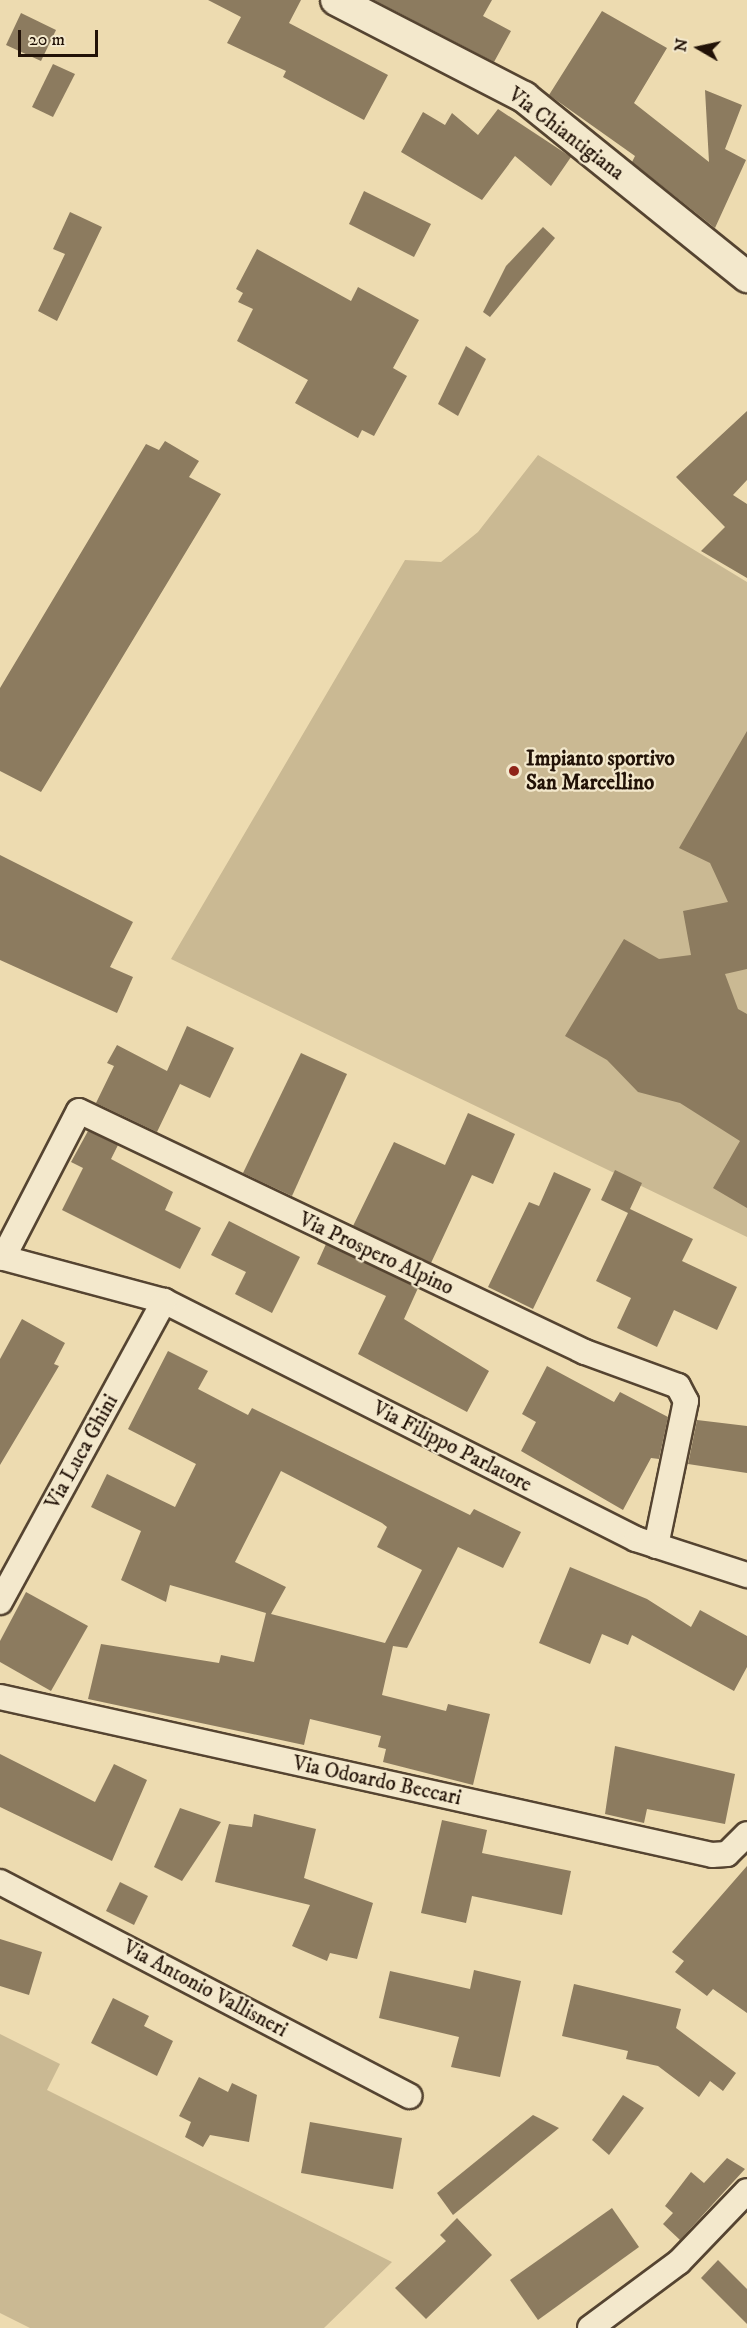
<!DOCTYPE html>
<style>
body{margin:0}
#map{position:relative;width:747px;height:2328px;overflow:hidden;background:#eddbb0;font-family:"IM FELL DW Pica",serif}
div>[style]{position:absolute}
.green>*{inset:0;background:#cab993}
.building>*{inset:0;background:#8c7b5f}
.roads{filter:drop-shadow(2px 0 #554431) drop-shadow(-2px 0 #554431) drop-shadow(0 2px #554431) drop-shadow(0 -2px #554431)}
.minor>*{height:24px;margin:-12px;padding:0 12px;transform-origin:12px;border-radius:12px;background:#f3e8cc}
.tertiary>*{height:30px;margin:-15px;padding:0 15px;transform-origin:15px;border-radius:15px;background:#f3e8cc}
.dots>*{width:16px;height:16px;translate:-50% -50%;box-sizing:border-box;border:3px solid #f3e8cc;border-radius:50%}
span{translate:-50% -50%;white-space:nowrap;text-align:center;line-height:1.15;-webkit-text-stroke:4.5px #f3e8cc;paint-order:stroke}
.street-label{font-size:21px;color:#221207}
.poi-label{font-size:21px;color:#221207;font-weight:700}
.left{translate:0 -50%;text-align:left}
.north{position:absolute;left:669px;top:18px;width:60px;height:60px;-webkit-text-stroke:4px #f3e8cc;paint-order:stroke;rotate:279deg;font-size:16px;font-weight:700;line-height:24px;text-align:center;color:#221207}
.north::after{content:'';display:block;margin:auto;width:21px;height:27px;background:#221207;clip-path:polygon(50% 0,100% 100%,50% 72%,0 100%)}
.scale{position:absolute;left:18px;top:30px;width:80px;height:27px;box-sizing:border-box;border:3px solid #221207;border-top:0;padding-left:8px;font-size:18px;line-height:21px;white-space:nowrap;color:#221207;-webkit-text-stroke:4px #f3e8cc;paint-order:stroke}
</style>
<div id="map">
<div class="green">
<div style="clip-path:polygon(538px 455px,747px 582px,747px 1237px,171px 959px,405px 560px,441px 562px,478px 532px)"></div>
<div style="clip-path:polygon(0 2034px,60px 2064px,47px 2090px,392px 2262px,324px 2328px,30px 2328px,0 2313px)"></div>
</div>
<div class="building">
<div style="clip-path:polygon(208px 0,301px 0,289px 23px,388px 75px,364px 120px,283px 77px,286px 71px,227px 43px,241px 17px)"></div>
<div style="clip-path:polygon(374px 0,492px 0,483px 16px,511px 31px,494px 62px)"></div>
<div style="clip-path:polygon(602px 11px,667px 48px,634px 103px,709px 162px,705px 90px,742px 105px,725px 149px,746px 160px,715px 228px,632px 162px,635px 156px,549px 95px)"></div>
<div style="clip-path:polygon(21px 13px,56px 30px,41px 61px,6px 45px)"></div>
<div style="clip-path:polygon(53px 64px,75px 74px,53px 117px,32px 107px)"></div>
<div style="clip-path:polygon(498px 109px,571px 157px,551px 186px,515px 156px,482px 200px,401px 152px,423px 112px,445px 125px,452px 113px,478px 135px)"></div>
<div style="clip-path:polygon(364px 191px,431px 224px,414px 257px,349px 224px)"></div>
<div style="clip-path:polygon(70px 212px,102px 227px,57px 321px,38px 311px,65px 254px,53px 249px)"></div>
<div style="clip-path:polygon(543px 227px,555px 238px,490px 317px,483px 312px,506px 266px)"></div>
<div style="clip-path:polygon(257px 249px,351px 301px,358px 287px,419px 320px,393px 368px,407px 376px,374px 436px,362px 430px,358px 438px,295px 403px,308px 380px,237px 341px,253px 309px,238px 302px,243px 293px,236px 289px)"></div>
<div style="clip-path:polygon(466px 346px,486px 359px,458px 416px,438px 404px)"></div>
<div style="clip-path:polygon(747px 411px,747px 480px,733px 495px,747px 504px,747px 578px,701px 551px,725px 527px,676px 477px)"></div>
<div style="clip-path:polygon(165px 441px,199px 461px,189px 477px,221px 494px,41px 792px,0 771px,0 688px,146px 444px,159px 450px)"></div>
<div style="clip-path:polygon(747px 731px,747px 969px,725px 974px,738px 1009px,747px 1014px,747px 1208px,713px 1188px,740px 1141px,680px 1103px,638px 1092px,607px 1060px,565px 1036px,624px 939px,659px 959px,691px 955px,683px 911px,728px 902px,710px 863px,679px 848px)"></div>
<div style="clip-path:polygon(0 855px,133px 922px,110px 967px,133px 977px,117px 1013px,0 960px)"></div>
<div style="clip-path:polygon(187px 1026px,234px 1048px,210px 1098px,180px 1084px,157px 1132px,96px 1103px,114px 1066px,107px 1063px,117px 1045px,167px 1071px)"></div>
<div style="clip-path:polygon(301px 1053px,347px 1074px,292px 1196px,243px 1173px)"></div>
<div style="clip-path:polygon(468px 1113px,515px 1134px,493px 1184px,472px 1175px,431px 1263px,353px 1226px,394px 1142px,445px 1165px)"></div>
<div style="clip-path:polygon(88px 1131px,118px 1145px,111px 1159px,173px 1192px,165px 1210px,201px 1228px,180px 1269px,62px 1210px,83px 1168px,71px 1162px)"></div>
<div style="clip-path:polygon(615px 1170px,642px 1183px,630px 1209px,693px 1239px,682px 1261px,737px 1287px,717px 1330px,674px 1310px,657px 1347px,617px 1328px,631px 1298px,596px 1281px,628px 1213px,601px 1200px)"></div>
<div style="clip-path:polygon(554px 1172px,591px 1189px,533px 1309px,488px 1287px,529px 1202px,539px 1206px)"></div>
<div style="clip-path:polygon(229px 1221px,300px 1257px,272px 1313px,235px 1294px,246px 1272px,211px 1255px)"></div>
<div style="clip-path:polygon(326px 1244px,418px 1288px,404px 1319px,489px 1371px,467px 1412px,358px 1354px,386px 1296px,317px 1264px)"></div>
<div style="clip-path:polygon(22px 1319px,65px 1343px,54px 1364px,59px 1366px,0 1465px,0 1359px)"></div>
<div style="clip-path:polygon(evenodd,168px 1351px,208px 1371px,198px 1389px,248px 1415px,252px 1408px,470px 1515px,474px 1509px,521px 1532px,503px 1568px,458px 1547px,407px 1648px,393px 1646px,382px 1695px,446px 1711px,448px 1704px,490px 1714px,473px 1785px,383px 1762px,386px 1749px,378px 1747px,381px 1736px,310px 1719px,304px 1745px,88px 1699px,101px 1644px,219px 1663px,221px 1655px,254px 1662px,266px 1613px,170px 1585px,166px 1602px,121px 1580px,141px 1531px,91px 1507px,107px 1474px,175px 1507px,196px 1464px,128px 1429px,168px 1351px,281px 1471px,382px 1523px,387px 1527px,377px 1547px,422px 1570px,385px 1643px,271px 1614px,286px 1587px,235px 1562px,281px 1471px)"></div>
<div style="clip-path:polygon(547px 1366px,614px 1402px,620px 1392px,668px 1417px,659px 1459px,651px 1458px,623px 1510px,521px 1451px,536px 1422px,522px 1414px)"></div>
<div style="clip-path:polygon(697px 1420px,747px 1426px,747px 1473px,688px 1464px)"></div>
<div style="clip-path:polygon(570px 1567px,647px 1599px,691px 1627px,700px 1610px,747px 1636px,747px 1667px,734px 1691px,632px 1635px,628px 1645px,602px 1634px,590px 1664px,539px 1643px)"></div>
<div style="clip-path:polygon(26px 1592px,88px 1626px,51px 1691px,0 1662px,0 1641px)"></div>
<div style="clip-path:polygon(615px 1746px,735px 1774px,725px 1824px,647px 1809px,644px 1823px,605px 1814px)"></div>
<div style="clip-path:polygon(0 1754px,95px 1802px,114px 1764px,147px 1780px,112px 1861px,0 1807px)"></div>
<div style="clip-path:polygon(180px 1808px,221px 1822px,182px 1881px,154px 1867px)"></div>
<div style="clip-path:polygon(254px 1814px,316px 1829px,304px 1878px,373px 1903px,357px 1959px,330px 1953px,327px 1961px,292px 1946px,310px 1905px,215px 1882px,229px 1824px,252px 1827px)"></div>
<div style="clip-path:polygon(442px 1820px,487px 1830px,482px 1853px,571px 1871px,562px 1915px,472px 1896px,466px 1923px,421px 1913px)"></div>
<div style="clip-path:polygon(747px 1866px,747px 2013px,713px 1989px,707px 1996px,675px 1972px,684px 1961px,672px 1952px)"></div>
<div style="clip-path:polygon(120px 1882px,148px 1896px,134px 1925px,106px 1911px)"></div>
<div style="clip-path:polygon(0 1939px,42px 1952px,29px 1995px,0 1986px)"></div>
<div style="clip-path:polygon(474px 1970px,521px 1981px,500px 2077px,451px 2067px,459px 2037px,379px 2018px,390px 1971px,470px 1989px)"></div>
<div style="clip-path:polygon(574px 1984px,681px 2009px,676px 2028px,736px 2073px,723px 2091px,710px 2081px,699px 2097px,658px 2066px,626px 2059px,628px 2051px,562px 2036px)"></div>
<div style="clip-path:polygon(113px 1998px,149px 2016px,144px 2026px,173px 2041px,157px 2076px,91px 2043px)"></div>
<div style="clip-path:polygon(199px 2077px,228px 2092px,232px 2083px,257px 2095px,249px 2142px,210px 2135px,203px 2147px,185px 2137px,191px 2122px,179px 2116px)"></div>
<div style="clip-path:polygon(623px 2095px,644px 2108px,609px 2155px,592px 2140px)"></div>
<div style="clip-path:polygon(533px 2115px,559px 2128px,453px 2215px,437px 2193px)"></div>
<div style="clip-path:polygon(310px 2122px,402px 2138px,393px 2189px,301px 2173px)"></div>
<div style="clip-path:polygon(727px 2158px,745px 2169px,680px 2240px,663px 2224px,673px 2213px,665px 2206px,691px 2172px,704px 2183px)"></div>
<div style="clip-path:polygon(612px 2208px,639px 2247px,538px 2320px,510px 2280px)"></div>
<div style="clip-path:polygon(457px 2218px,492px 2255px,426px 2319px,395px 2288px,446px 2241px,440px 2235px)"></div>
<div style="clip-path:polygon(718px 2260px,747px 2289px,747px 2324px,701px 2278px)"></div>
</div>
<div class="roads">
<div class="minor">
<div style="left:0;top:1257px;width:170px;rotate:15deg"></div>
<div style="left:164px;top:1301px;width:529px;rotate:26.76deg"></div>
<div style="left:636px;top:1539px;width:117px;rotate:18deg"></div>
<div style="left:3px;top:1258px;width:165px;rotate:-62.7deg"></div>
<div style="left:79px;top:1111px;width:560px;rotate:25.47deg"></div>
<div style="left:585px;top:1352px;width:99px;rotate:20.1deg"></div>
<div style="left:678px;top:1386px;width:17px;rotate:62deg"></div>
<div style="left:686px;top:1401px;width:148px;rotate:101.7deg"></div>
<div style="left:0;top:1602px;width:343px;rotate:-61.4deg"></div>
<div style="left:0;top:1697px;width:729px;rotate:12.51deg"></div>
<div style="left:712px;top:1855px;width:15px;rotate:-4deg"></div>
<div style="left:727px;top:1854px;width:28px;rotate:-45deg"></div>
<div style="left:0;top:1882px;width:462px;rotate:27.6deg"></div>
<div style="left:590px;top:2328px;width:111px;rotate:-36.6deg"></div>
<div style="left:679px;top:2262px;width:98px;rotate:-46.2deg"></div>
</div>
<div class="tertiary">
<div style="left:336px;top:0;width:212px;rotate:27.3deg"></div>
<div style="left:524px;top:97px;width:287px;rotate:38.9deg"></div>
</div>
</div>
<div class="dots">
<div style="left:514px;top:771px;background:#8f2418"></div>
</div>
<div class="street-label">
<span style="left:566px;top:134px;rotate:37deg">Via Chiantigiana</span>
<span style="left:376px;top:1254px;rotate:25deg">Via Prospero Alpino</span>
<span style="left:452px;top:1447px;rotate:27deg">Via Filippo Parlatore</span>
<span style="left:82px;top:1452px;rotate:-61deg">Via Luca Ghini</span>
<span style="left:377px;top:1781px;rotate:12deg">Via Odoardo Beccari</span>
<span style="left:205px;top:1989px;rotate:28deg">Via Antonio Vallisneri</span>
</div>
<div class="poi-label">
<span class="left" style="left:526px;top:771px">Impianto sportivo<br>San Marcellino</span>
</div>
<div class="north">N</div>
<div class="scale">20 m</div>
</div>
